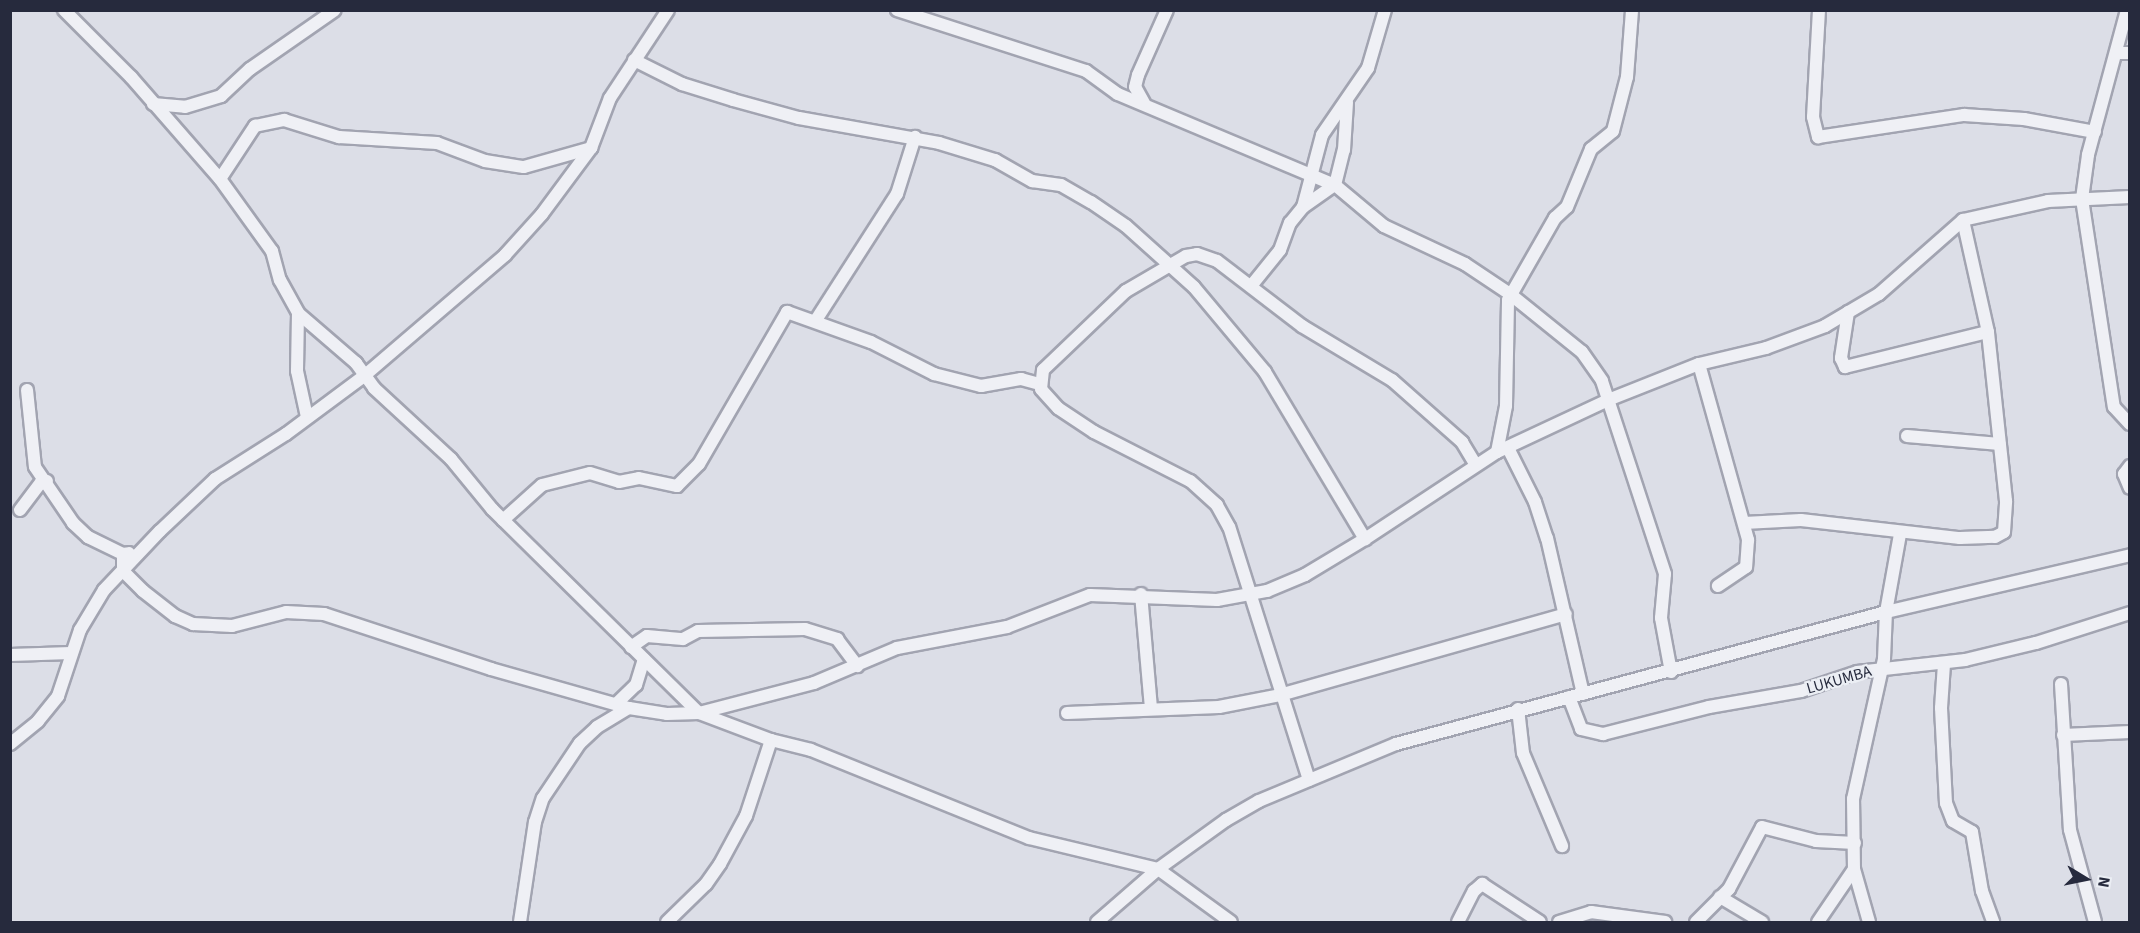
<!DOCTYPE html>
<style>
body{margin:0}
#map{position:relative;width:2140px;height:933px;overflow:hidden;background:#dcdee7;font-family:"Source Sans 3",sans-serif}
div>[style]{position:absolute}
.roads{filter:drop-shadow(2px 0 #a2a4b1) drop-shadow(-2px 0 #a2a4b1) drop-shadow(0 2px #a2a4b1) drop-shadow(0 -2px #a2a4b1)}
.street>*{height:12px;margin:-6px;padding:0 6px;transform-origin:6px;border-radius:6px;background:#eff0f5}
span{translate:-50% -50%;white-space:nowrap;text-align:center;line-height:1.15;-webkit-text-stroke:4.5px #ebeef4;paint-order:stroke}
.street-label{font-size:16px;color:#262a3d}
.frame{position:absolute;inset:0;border:12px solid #262a3d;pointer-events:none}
.north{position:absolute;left:2056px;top:849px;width:60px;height:60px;-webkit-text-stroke:4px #ebeef4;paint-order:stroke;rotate:100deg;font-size:16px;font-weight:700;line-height:24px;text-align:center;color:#262a3d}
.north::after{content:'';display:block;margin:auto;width:21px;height:27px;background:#262a3d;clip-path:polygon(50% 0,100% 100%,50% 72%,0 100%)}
</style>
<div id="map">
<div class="roads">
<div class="street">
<div style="left:64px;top:10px;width:95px;rotate:45deg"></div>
<div style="left:131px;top:77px;width:135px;rotate:48.9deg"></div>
<div style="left:220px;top:179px;width:89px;rotate:54.2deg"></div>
<div style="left:272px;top:251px;width:30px;rotate:75deg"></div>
<div style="left:280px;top:280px;width:38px;rotate:61deg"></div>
<div style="left:298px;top:313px;width:77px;rotate:40.8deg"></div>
<div style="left:356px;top:363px;width:31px;rotate:54deg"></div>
<div style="left:374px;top:388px;width:105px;rotate:42.7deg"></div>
<div style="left:451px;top:459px;width:65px;rotate:50.6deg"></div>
<div style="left:492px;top:509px;width:291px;rotate:44.6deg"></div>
<div style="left:699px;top:713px;width:77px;rotate:20.6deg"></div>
<div style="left:771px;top:740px;width:41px;rotate:14deg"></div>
<div style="left:811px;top:750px;width:235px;rotate:22deg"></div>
<div style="left:1029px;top:838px;width:133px;rotate:13.5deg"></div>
<div style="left:1158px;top:869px;width:90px;rotate:36deg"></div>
<div style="left:897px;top:10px;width:199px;rotate:17.9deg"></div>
<div style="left:1086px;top:71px;width:39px;rotate:36deg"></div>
<div style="left:1118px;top:94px;width:235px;rotate:22.8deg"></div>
<div style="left:1335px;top:185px;width:64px;rotate:39.9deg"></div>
<div style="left:1384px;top:226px;width:89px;rotate:25.1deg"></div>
<div style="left:1465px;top:264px;width:54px;rotate:33.7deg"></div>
<div style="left:1510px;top:294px;width:92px;rotate:38.9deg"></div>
<div style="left:1582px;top:352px;width:35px;rotate:55deg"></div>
<div style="left:1602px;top:381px;width:203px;rotate:71.9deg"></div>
<div style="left:1665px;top:574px;width:44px;rotate:95.2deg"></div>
<div style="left:1661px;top:618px;width:55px;rotate:79.5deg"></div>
<div style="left:1819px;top:10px;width:107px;rotate:93.2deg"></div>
<div style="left:1813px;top:117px;width:21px;rotate:76deg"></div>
<div style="left:1818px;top:137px;width:148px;rotate:-8.6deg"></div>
<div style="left:1964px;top:115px;width:60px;rotate:3.8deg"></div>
<div style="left:2024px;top:119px;width:72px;rotate:10.4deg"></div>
<div style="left:2127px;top:10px;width:150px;rotate:105.1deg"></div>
<div style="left:2088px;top:155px;width:44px;rotate:97.8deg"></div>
<div style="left:2082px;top:199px;width:210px;rotate:81.3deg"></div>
<div style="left:2114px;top:407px;width:23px;rotate:47deg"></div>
<div style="left:2117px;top:53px;width:13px"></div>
<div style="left:634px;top:60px;width:54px;rotate:26.6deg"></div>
<div style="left:682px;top:84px;width:53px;rotate:17.4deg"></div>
<div style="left:733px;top:100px;width:68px;rotate:15.3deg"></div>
<div style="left:799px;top:118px;width:142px;rotate:10.1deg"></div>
<div style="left:939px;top:143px;width:59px;rotate:16.9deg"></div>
<div style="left:995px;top:160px;width:43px;rotate:29.6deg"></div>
<div style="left:1032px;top:181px;width:29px;rotate:8deg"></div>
<div style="left:1061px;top:185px;width:34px;rotate:30deg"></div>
<div style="left:1091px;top:202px;width:42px;rotate:34.4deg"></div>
<div style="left:1126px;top:226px;width:91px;rotate:41.9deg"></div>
<div style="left:1194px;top:287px;width:111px;rotate:50.1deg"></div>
<div style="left:1265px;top:372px;width:195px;rotate:59.1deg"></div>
<div style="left:1144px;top:103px;width:18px;rotate:-119deg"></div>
<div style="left:1135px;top:87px;width:12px;rotate:-76deg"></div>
<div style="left:1138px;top:75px;width:71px;rotate:-66deg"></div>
<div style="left:153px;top:104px;width:32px;rotate:5deg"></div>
<div style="left:185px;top:107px;width:38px;rotate:-17deg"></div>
<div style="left:221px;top:96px;width:40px;rotate:-43deg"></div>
<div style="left:250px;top:69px;width:103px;rotate:-34.8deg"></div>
<div style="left:220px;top:179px;width:64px;rotate:-56.6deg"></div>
<div style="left:255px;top:126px;width:30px;rotate:-12deg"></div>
<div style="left:284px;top:120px;width:58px;rotate:17.2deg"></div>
<div style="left:339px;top:137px;width:98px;rotate:3.5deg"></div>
<div style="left:437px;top:143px;width:51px;rotate:20.6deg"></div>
<div style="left:485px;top:161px;width:39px;rotate:9deg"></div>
<div style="left:524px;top:167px;width:70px;rotate:-15.8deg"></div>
<div style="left:1303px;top:207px;width:39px;rotate:-35deg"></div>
<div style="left:1335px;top:185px;width:36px;rotate:-76deg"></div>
<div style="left:1344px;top:150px;width:48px;rotate:-86.4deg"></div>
<div style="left:1251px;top:286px;width:46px;rotate:-51.1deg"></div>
<div style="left:1280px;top:250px;width:29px;rotate:-70deg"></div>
<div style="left:1290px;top:223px;width:21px;rotate:-51deg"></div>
<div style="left:1303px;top:207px;width:74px;rotate:-75.2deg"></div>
<div style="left:1322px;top:135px;width:81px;rotate:-55.5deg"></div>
<div style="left:1368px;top:68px;width:60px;rotate:-73.7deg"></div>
<div style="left:1848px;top:312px;width:47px;rotate:98.7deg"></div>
<div style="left:1841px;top:358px;width:10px;rotate:66deg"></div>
<div style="left:1845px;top:367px;width:147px;rotate:-13.8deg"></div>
<div style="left:298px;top:313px;width:58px;rotate:91deg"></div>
<div style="left:297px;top:371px;width:47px;rotate:77.7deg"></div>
<div style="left:816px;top:320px;width:150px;rotate:-57.3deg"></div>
<div style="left:897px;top:194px;width:60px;rotate:-72.5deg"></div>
<div style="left:1699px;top:364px;width:183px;rotate:74.4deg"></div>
<div style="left:1748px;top:540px;width:27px;rotate:94deg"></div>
<div style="left:1746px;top:567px;width:34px;rotate:146deg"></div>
<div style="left:27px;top:390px;width:77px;rotate:84.1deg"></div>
<div style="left:35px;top:467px;width:68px;rotate:55.8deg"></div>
<div style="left:73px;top:523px;width:21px;rotate:43deg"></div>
<div style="left:88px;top:537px;width:39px;rotate:26deg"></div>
<div style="left:123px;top:554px;width:6px;rotate:-9deg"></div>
<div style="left:1907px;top:436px;width:93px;rotate:4.9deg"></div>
<div style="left:1508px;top:448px;width:60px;rotate:63.4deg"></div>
<div style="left:1535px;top:502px;width:38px;rotate:72deg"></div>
<div style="left:1547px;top:538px;width:160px;rotate:77deg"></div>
<div style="left:1497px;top:452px;width:47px;rotate:-78.9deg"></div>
<div style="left:1506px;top:406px;width:106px;rotate:-88.9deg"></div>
<div style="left:1508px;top:300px;width:95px;rotate:-60.2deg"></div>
<div style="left:1555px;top:218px;width:16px;rotate:-43deg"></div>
<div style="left:1567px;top:207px;width:63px;rotate:-67.5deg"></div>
<div style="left:1591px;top:149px;width:28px;rotate:-39deg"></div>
<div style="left:1613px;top:131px;width:56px;rotate:-75.5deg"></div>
<div style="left:1627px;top:77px;width:67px;rotate:-85.7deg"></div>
<div style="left:2130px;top:466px;width:10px;rotate:127deg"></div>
<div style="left:2124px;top:474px;width:15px;rotate:67deg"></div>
<div style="left:20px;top:510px;width:35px;rotate:-53deg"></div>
<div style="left:41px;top:482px;width:6px;rotate:-9deg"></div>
<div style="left:503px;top:520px;width:52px;rotate:-41.9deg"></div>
<div style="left:542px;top:485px;width:49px;rotate:-14deg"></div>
<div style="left:590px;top:473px;width:30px;rotate:17deg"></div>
<div style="left:619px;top:482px;width:20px;rotate:-11deg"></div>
<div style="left:639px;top:478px;width:39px;rotate:12deg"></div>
<div style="left:677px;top:486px;width:31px;rotate:-45deg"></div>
<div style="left:699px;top:464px;width:176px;rotate:-59.9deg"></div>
<div style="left:787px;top:312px;width:89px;rotate:19.7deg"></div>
<div style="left:871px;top:342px;width:71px;rotate:26.9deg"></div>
<div style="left:934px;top:374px;width:49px;rotate:14.3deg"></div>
<div style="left:981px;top:386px;width:41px;rotate:-9.9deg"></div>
<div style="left:1021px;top:379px;width:20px;rotate:15deg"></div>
<div style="left:1744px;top:523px;width:57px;rotate:-3deg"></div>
<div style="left:1801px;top:520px;width:160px;rotate:6.5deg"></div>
<div style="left:1960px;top:538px;width:35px;rotate:-2deg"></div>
<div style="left:1995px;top:537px;width:10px;rotate:-29deg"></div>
<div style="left:2004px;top:532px;width:31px;rotate:-86deg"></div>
<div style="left:2006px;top:501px;width:170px;rotate:-96.1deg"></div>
<div style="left:1988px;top:332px;width:115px;rotate:-102.6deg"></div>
<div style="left:123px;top:554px;width:17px;rotate:90deg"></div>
<div style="left:123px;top:571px;width:28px;rotate:45deg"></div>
<div style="left:143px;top:591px;width:41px;rotate:38deg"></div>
<div style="left:175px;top:616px;width:20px;rotate:24deg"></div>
<div style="left:193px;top:624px;width:39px;rotate:3deg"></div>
<div style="left:232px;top:626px;width:56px;rotate:-14.5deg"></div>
<div style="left:286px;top:612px;width:38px;rotate:3deg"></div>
<div style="left:324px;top:614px;width:176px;rotate:18.2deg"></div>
<div style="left:491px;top:669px;width:143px;rotate:15.8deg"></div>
<div style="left:629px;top:708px;width:38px;rotate:9deg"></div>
<div style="left:667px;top:714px;width:32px;rotate:-2deg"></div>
<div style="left:699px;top:713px;width:119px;rotate:-14.6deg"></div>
<div style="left:814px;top:683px;width:90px;rotate:-22.9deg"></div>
<div style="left:897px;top:648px;width:112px;rotate:-10.8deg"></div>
<div style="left:1007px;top:627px;width:89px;rotate:-21.1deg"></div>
<div style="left:1090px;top:595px;width:127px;rotate:2.3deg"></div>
<div style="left:1217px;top:600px;width:51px;rotate:-10.2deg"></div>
<div style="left:1267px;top:591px;width:41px;rotate:-22.8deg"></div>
<div style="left:1305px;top:575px;width:70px;rotate:-31deg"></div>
<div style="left:1365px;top:539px;width:158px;rotate:-33.4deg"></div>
<div style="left:1497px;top:452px;width:123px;rotate:-25.1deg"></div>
<div style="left:1608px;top:400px;width:98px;rotate:-21.6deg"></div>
<div style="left:1699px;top:364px;width:69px;rotate:-13.4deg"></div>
<div style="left:1766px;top:348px;width:63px;rotate:-20.4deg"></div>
<div style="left:1825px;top:326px;width:63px;rotate:-30.7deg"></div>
<div style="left:1879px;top:294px;width:112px;rotate:-41.4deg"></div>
<div style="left:1963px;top:220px;width:87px;rotate:-12.6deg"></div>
<div style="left:2048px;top:201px;width:82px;rotate:-2.8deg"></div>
<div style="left:1141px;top:594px;width:115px;rotate:85deg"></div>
<div style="left:631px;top:647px;width:19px;rotate:-35deg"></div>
<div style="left:647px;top:636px;width:36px;rotate:5deg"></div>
<div style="left:683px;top:639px;width:17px;rotate:-28deg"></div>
<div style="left:698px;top:631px;width:107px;rotate:-1.1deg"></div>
<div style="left:805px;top:629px;width:34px;rotate:17deg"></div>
<div style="left:837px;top:639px;width:34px;rotate:53deg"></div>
<div style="left:10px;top:655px;width:61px;rotate:-1.9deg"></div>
<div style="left:1944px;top:664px;width:44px;rotate:93.9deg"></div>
<div style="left:1941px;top:708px;width:95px;rotate:87deg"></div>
<div style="left:1946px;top:803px;width:19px;rotate:69deg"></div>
<div style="left:1953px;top:821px;width:22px;rotate:30deg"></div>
<div style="left:1972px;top:832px;width:60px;rotate:80.4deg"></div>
<div style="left:1982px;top:891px;width:33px;rotate:70deg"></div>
<div style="left:2061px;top:684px;width:146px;rotate:86.5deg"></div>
<div style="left:2070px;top:830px;width:95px;rotate:74.8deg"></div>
<div style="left:1569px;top:697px;width:34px;rotate:69deg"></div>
<div style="left:1581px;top:729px;width:23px;rotate:13deg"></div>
<div style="left:1603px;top:734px;width:109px;rotate:-14.3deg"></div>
<div style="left:1709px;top:707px;width:93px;rotate:-9.9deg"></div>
<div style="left:1801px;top:691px;width:59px;rotate:-18.7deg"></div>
<div style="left:1857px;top:672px;width:109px;rotate:-6.3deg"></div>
<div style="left:1965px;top:660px;width:73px;rotate:-13.5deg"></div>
<div style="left:2036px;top:643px;width:99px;rotate:-17.7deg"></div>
<div style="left:616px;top:704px;width:28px;rotate:-44deg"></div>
<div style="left:636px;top:685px;width:27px;rotate:-73deg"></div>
<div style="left:1518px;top:709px;width:44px;rotate:83.5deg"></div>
<div style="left:1523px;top:753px;width:101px;rotate:67.2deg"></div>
<div style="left:1067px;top:713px;width:152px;rotate:-2.3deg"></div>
<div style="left:1219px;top:707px;width:62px;rotate:-11.1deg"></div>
<div style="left:1280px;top:695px;width:297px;rotate:-15.8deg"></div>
<div style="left:2063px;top:735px;width:67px;rotate:-2.6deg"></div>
<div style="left:10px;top:744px;width:36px;rotate:-39deg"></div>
<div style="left:38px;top:721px;width:32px;rotate:-51deg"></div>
<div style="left:58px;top:696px;width:70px;rotate:-71.6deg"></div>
<div style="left:80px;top:630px;width:47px;rotate:-59deg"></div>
<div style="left:104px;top:590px;width:81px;rotate:-46.5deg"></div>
<div style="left:160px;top:531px;width:76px;rotate:-43.4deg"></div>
<div style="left:215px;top:479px;width:84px;rotate:-32.4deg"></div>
<div style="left:286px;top:434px;width:97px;rotate:-36.6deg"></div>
<div style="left:364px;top:376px;width:186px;rotate:-40.6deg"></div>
<div style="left:505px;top:255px;width:55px;rotate:-47.9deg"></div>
<div style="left:542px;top:214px;width:82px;rotate:-53.4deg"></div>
<div style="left:591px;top:148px;width:53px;rotate:-69.2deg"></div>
<div style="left:610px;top:98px;width:105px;rotate:-56.6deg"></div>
<div style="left:1309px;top:780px;width:265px;rotate:-107.5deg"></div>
<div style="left:1229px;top:527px;width:25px;rotate:-119deg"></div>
<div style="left:1217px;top:505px;width:36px;rotate:-138deg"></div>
<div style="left:1190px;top:481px;width:108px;rotate:-153deg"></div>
<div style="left:1094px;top:432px;width:43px;rotate:-146.3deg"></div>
<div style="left:1058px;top:408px;width:25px;rotate:-132deg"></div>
<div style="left:1041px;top:389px;width:19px;rotate:-84deg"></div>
<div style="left:1043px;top:370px;width:115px;rotate:-43.6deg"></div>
<div style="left:1126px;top:291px;width:69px;rotate:-30.3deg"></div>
<div style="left:1186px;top:256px;width:11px;rotate:-10deg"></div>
<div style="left:1197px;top:254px;width:21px;rotate:19deg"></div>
<div style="left:1217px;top:261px;width:107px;rotate:37.4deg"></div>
<div style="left:1302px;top:326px;width:105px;rotate:31deg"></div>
<div style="left:1392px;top:380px;width:94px;rotate:41.5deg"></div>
<div style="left:1462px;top:442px;width:27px;rotate:59deg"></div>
<div style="left:1720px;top:897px;width:49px;rotate:30.8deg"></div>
<div style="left:520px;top:922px;width:101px;rotate:-81.5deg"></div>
<div style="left:535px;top:822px;width:25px;rotate:-72deg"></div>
<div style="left:543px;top:798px;width:66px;rotate:-56.1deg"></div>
<div style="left:580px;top:743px;width:23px;rotate:-43deg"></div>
<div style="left:597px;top:727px;width:37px;rotate:-31deg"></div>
<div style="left:667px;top:922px;width:54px;rotate:-44.3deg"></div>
<div style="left:706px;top:884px;width:24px;rotate:-55deg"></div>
<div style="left:720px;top:864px;width:55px;rotate:-61.6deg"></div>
<div style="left:746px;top:816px;width:80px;rotate:-71.8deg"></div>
<div style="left:1097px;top:922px;width:81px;rotate:-41deg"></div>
<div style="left:1158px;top:869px;width:84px;rotate:-35.8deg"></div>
<div style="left:1226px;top:820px;width:38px;rotate:-30deg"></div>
<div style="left:1259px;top:801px;width:148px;rotate:-22.6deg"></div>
<div style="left:1396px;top:744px;width:507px;rotate:-15.08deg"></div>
<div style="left:1886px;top:612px;width:251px;rotate:-13.1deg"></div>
<div style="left:1458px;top:922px;width:35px;rotate:-63deg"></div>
<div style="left:1474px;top:891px;width:11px;rotate:-41deg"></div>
<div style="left:1482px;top:884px;width:69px;rotate:33.2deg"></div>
<div style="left:1559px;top:922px;width:34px;rotate:-17deg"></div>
<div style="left:1591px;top:912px;width:75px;rotate:7.7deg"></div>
<div style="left:1696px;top:922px;width:47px;rotate:-45deg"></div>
<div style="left:1729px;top:889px;width:70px;rotate:-62deg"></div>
<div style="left:1762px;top:827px;width:56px;rotate:14.5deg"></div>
<div style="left:1816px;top:841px;width:39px;rotate:3deg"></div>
<div style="left:1818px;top:922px;width:64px;rotate:-55.8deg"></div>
<div style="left:1869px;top:922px;width:55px;rotate:-105.8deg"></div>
<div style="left:1854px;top:869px;width:70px;rotate:-90.8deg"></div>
<div style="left:1853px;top:799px;width:143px;rotate:-77.5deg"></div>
<div style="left:1884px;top:659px;width:47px;rotate:-87.6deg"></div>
<div style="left:1886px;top:612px;width:79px;rotate:-79.8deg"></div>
</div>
</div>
<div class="street-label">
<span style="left:1839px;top:680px;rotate:-16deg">LUKUMBA</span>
</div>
<div class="frame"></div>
<div class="north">N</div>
</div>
